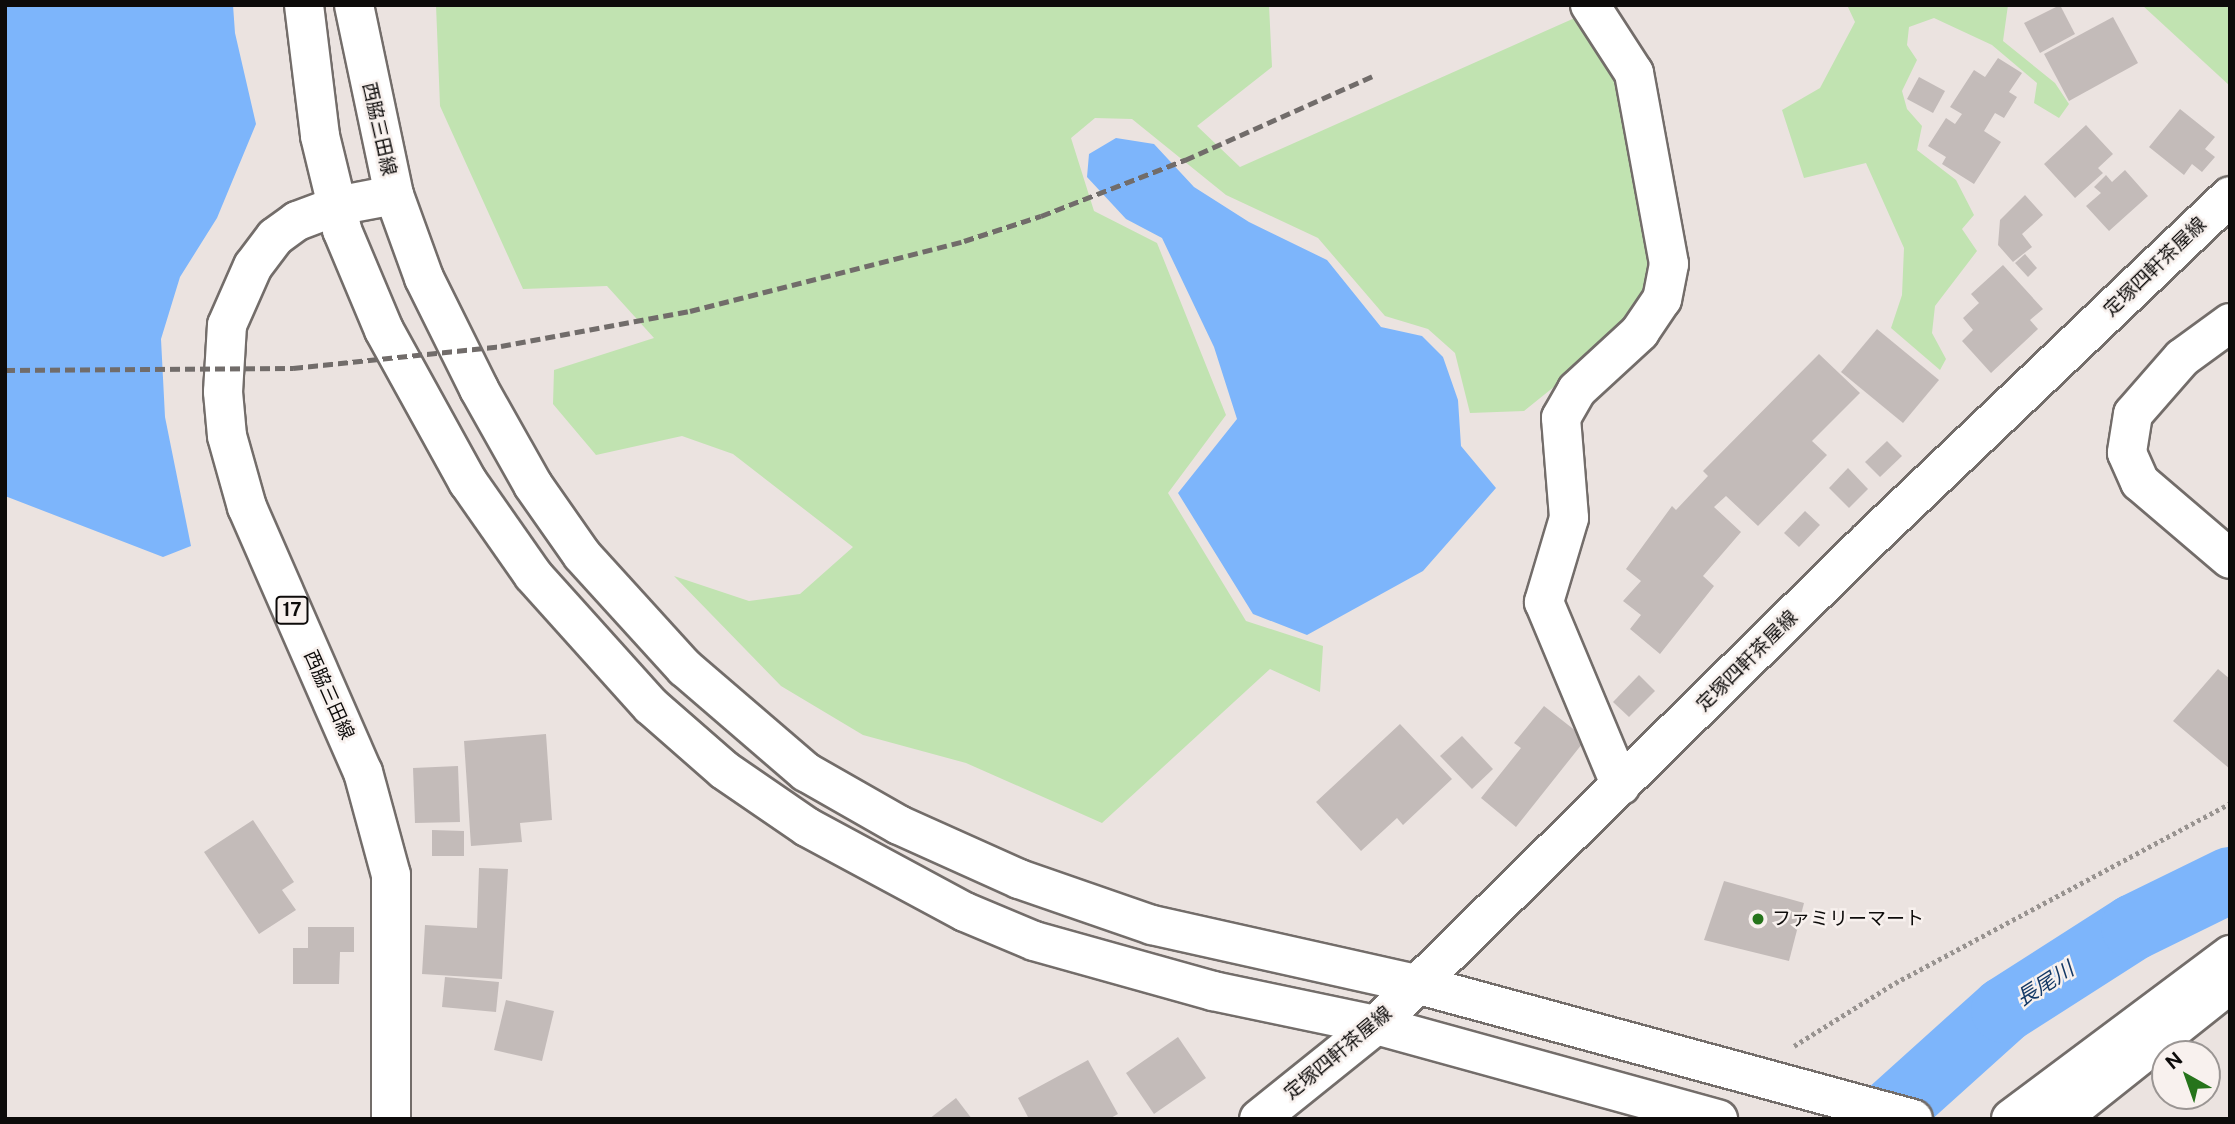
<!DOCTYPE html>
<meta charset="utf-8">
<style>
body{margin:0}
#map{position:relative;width:2235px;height:1124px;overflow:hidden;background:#ebe3e0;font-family:"Public Sans","Noto Sans JP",sans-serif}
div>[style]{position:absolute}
.green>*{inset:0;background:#c1e3b1}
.water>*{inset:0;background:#7db5fb}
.river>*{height:66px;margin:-33px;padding:0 33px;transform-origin:33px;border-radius:33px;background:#7db5fb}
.building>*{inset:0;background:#c3bbb9}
.path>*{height:4.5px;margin-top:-2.25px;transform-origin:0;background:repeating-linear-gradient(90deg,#989390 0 3.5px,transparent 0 7px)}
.roads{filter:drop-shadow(2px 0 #736d6a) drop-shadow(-2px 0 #736d6a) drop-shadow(0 2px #736d6a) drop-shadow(0 -2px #736d6a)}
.minor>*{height:38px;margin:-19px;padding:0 19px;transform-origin:19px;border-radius:19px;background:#fff}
.major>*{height:38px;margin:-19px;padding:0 19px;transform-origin:19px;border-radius:19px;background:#fff}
.rail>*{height:5px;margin-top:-2.5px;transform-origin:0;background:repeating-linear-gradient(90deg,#716c6a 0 10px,transparent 0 15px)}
.dots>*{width:19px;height:19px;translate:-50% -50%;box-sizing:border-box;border:4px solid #f8f1ee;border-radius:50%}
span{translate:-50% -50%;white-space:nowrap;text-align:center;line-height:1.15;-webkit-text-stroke:5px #f8f1ee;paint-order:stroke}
.shield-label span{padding:2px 5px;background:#f8f1ee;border:2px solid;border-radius:5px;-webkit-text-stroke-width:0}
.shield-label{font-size:18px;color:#0d0b0a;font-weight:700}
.street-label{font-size:19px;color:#0d0b0a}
.poi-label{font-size:19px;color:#0d0b0a}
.left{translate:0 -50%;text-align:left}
.water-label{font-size:21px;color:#143966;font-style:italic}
.frame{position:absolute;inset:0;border:7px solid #0d0b0a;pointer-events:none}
.north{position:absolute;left:2151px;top:1040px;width:70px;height:70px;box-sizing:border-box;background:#f8f1ee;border:2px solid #9a9593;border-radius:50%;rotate:320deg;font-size:19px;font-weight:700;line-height:28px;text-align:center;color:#0d0b0a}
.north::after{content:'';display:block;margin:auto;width:24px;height:32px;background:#26741b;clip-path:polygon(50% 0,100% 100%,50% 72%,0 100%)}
</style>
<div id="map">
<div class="green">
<div style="clip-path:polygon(436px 5px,1269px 5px,1272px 67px,1197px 126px,1240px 167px,1577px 17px,1621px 69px,1654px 284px,1627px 328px,1524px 411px,1470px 413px,1455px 353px,1428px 329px,1385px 316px,1318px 238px,1226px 195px,1132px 119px,1095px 118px,1071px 138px,1094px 211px,1157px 243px,1226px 415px,1168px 493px,1246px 621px,1323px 646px,1320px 692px,1270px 669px,1102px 823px,966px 763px,863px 735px,781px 686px,674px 576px,749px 601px,800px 594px,853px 547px,733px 454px,682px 436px,596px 455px,553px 404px,554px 370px,654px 338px,607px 286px,523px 289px,440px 106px)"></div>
<div style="clip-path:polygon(1847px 5px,2008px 5px,2003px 41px,2055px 83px,2069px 104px,2059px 118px,2034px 103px,2037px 83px,1992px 45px,1934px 18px,1909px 27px,1907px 45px,1917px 60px,1902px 91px,1907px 109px,1922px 126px,1917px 150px,1956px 180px,1974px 215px,1962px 229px,1977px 251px,1935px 306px,1932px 333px,1946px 359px,1940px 370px,1891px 328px,1902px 295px,1904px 248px,1866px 163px,1804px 178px,1782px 110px,1820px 88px,1855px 22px)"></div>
<div style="clip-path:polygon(2142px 5px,2230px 5px,2230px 86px)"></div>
</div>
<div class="water">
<div style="clip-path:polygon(5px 5px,233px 5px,235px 33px,256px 124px,217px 218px,180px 277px,161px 339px,165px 417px,191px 546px,163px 557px,5px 496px)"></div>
<div style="clip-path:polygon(1116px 138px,1154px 144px,1194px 187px,1249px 222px,1327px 260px,1381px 327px,1422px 336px,1443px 357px,1458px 400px,1461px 446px,1496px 488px,1423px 571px,1307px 635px,1253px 614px,1178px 493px,1237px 419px,1214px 347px,1162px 238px,1126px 219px,1087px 177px,1089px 154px)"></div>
</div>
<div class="river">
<div style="left:1883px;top:1119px;width:163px;rotate:-42deg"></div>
<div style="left:2004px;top:1010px;width:154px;rotate:-32.6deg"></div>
<div style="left:2134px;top:927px;width:107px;rotate:-26.1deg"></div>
</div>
<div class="building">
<div style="clip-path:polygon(2060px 5px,2075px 34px,2040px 53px,2024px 23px)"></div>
<div style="clip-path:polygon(2113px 17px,2138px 63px,2069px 101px,2044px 54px)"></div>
<div style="clip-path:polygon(1998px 58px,2022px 73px,2009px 92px,2017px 97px,2004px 118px,1995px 113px,1984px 131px,2001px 142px,1974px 184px,1942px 164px,1946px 157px,1928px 146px,1946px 118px,1955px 124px,1962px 114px,1950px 107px,1974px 70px,1985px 77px)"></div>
<div style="clip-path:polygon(1919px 77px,1945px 91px,1933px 113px,1907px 99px)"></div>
<div style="clip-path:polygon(2180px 109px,2215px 137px,2205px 149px,2215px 157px,2202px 172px,2192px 164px,2184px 175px,2149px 147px)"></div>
<div style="clip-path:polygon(2086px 125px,2113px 154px,2098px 168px,2103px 173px,2075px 198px,2044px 164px)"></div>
<div style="clip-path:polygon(2125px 170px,2148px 196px,2109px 231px,2086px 206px,2101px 193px,2094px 187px,2106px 175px,2112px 182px)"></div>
<div style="clip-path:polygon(2025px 195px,2043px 215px,2022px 234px,2032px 247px,2013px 262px,1998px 245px,2000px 220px)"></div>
<div style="clip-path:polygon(2025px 254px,2037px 268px,2028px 277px,2015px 263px)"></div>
<div style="clip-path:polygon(2003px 265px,2043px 309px,2030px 320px,2038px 329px,1991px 373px,1962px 341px,1973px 330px,1963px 318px,1979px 303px,1971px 294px)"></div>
<div style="clip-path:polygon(1877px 329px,1939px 380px,1903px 423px,1841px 372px)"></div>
<div style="clip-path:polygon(1819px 354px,1860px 393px,1812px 441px,1827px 455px,1758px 526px,1726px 496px,1714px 507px,1741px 532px,1703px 576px,1714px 586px,1660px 654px,1630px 629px,1641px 615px,1623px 601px,1641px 581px,1626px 569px,1672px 506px,1676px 510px,1708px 476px,1703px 471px)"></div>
<div style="clip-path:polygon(1887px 441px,1902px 456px,1880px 477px,1865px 462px)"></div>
<div style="clip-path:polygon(1848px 468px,1868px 489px,1849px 508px,1829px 488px)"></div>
<div style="clip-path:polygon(1805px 511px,1820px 525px,1799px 547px,1784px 533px)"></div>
<div style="clip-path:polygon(2218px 669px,2230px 679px,2230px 769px,2173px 721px)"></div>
<div style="clip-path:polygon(1639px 675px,1655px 691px,1629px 717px,1613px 702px)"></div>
<div style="clip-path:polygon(1544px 706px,1586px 739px,1516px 827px,1481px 798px,1521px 748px,1514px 743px)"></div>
<div style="clip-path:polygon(1400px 724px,1452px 779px,1403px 825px,1397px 818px,1361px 851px,1316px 802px)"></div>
<div style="clip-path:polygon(546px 734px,552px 820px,520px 823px,522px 842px,471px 846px,464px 741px)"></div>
<div style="clip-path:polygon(1462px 736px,1493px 769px,1472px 789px,1440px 756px)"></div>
<div style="clip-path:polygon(458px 766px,460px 822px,415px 823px,413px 768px)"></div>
<div style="clip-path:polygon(253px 820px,294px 882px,282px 890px,296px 910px,259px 934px,204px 852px)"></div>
<div style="clip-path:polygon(432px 830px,464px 831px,464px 856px,432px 856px)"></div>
<div style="clip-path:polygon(479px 868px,508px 869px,502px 979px,422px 974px,425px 925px,477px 928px)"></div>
<div style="clip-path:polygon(1724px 881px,1804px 903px,1789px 961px,1704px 940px)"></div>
<div style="clip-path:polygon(308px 927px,354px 927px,354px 952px,340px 952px,339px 984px,293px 984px,293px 948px,308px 948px)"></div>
<div style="clip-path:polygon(445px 977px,499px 982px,496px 1012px,442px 1007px)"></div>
<div style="clip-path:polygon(506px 1000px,554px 1011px,542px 1061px,494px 1050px)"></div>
<div style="clip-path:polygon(1178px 1037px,1206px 1078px,1154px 1114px,1126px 1073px)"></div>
<div style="clip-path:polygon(1088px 1060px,1118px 1114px,1109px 1119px,1029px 1119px,1018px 1098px)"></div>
<div style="clip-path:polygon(956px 1098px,972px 1119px,929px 1119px)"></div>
</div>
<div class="path">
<div style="left:1794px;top:1046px;width:119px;rotate:-32deg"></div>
<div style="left:1895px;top:983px;width:380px;rotate:-28.2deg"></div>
</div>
<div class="roads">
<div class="minor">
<div style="left:1590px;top:5px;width:81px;rotate:57.1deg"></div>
<div style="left:1634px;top:73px;width:194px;rotate:79.6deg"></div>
<div style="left:1669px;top:264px;width:36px;rotate:101deg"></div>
<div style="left:1662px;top:299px;width:40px;rotate:124deg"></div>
<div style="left:1640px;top:332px;width:86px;rotate:137.4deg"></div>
<div style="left:1577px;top:390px;width:32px;rotate:120deg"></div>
<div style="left:1561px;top:418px;width:100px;rotate:85.4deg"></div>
<div style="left:1569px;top:518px;width:88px;rotate:106.6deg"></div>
<div style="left:1544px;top:602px;width:199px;rotate:67.3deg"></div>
<div style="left:394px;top:195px;width:88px;rotate:70.1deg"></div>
<div style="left:424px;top:278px;width:124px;rotate:63.6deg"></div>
<div style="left:479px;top:389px;width:110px;rotate:60.6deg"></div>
<div style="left:533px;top:485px;width:85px;rotate:55deg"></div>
<div style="left:582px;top:555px;width:153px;rotate:47.7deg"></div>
<div style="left:685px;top:668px;width:160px;rotate:40.7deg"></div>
<div style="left:806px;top:772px;width:107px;rotate:29.7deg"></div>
<div style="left:899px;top:825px;width:132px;rotate:24.2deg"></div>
<div style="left:1019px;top:879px;width:141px;rotate:19.1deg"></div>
<div style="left:1152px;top:925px;width:271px;rotate:12.6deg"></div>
<div style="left:1416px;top:984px;width:515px;rotate:15.2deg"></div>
<div style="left:337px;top:206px;width:25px;rotate:78deg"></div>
<div style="left:342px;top:230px;width:108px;rotate:67.2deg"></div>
<div style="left:384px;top:330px;width:174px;rotate:61.1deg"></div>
<div style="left:468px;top:482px;width:113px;rotate:55deg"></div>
<div style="left:533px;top:575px;width:176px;rotate:48deg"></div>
<div style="left:651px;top:706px;width:97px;rotate:41.2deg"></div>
<div style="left:724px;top:770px;width:101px;rotate:34.5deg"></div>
<div style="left:807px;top:827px;width:179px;rotate:28.3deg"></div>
<div style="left:965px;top:912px;width:75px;rotate:22.8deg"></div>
<div style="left:1034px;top:941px;width:186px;rotate:15.6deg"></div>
<div style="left:1213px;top:991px;width:167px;rotate:11.8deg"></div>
<div style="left:1376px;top:1025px;width:355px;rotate:15.4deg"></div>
<div style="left:2230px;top:323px;width:59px;rotate:143.9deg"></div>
<div style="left:2182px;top:358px;width:74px;rotate:131.2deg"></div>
<div style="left:2133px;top:414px;width:39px;rotate:99deg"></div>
<div style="left:2127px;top:453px;width:32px;rotate:66deg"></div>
<div style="left:2140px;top:482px;width:118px;rotate:40.5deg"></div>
<div style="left:2011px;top:1119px;width:274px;rotate:-36.8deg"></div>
<div style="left:2060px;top:1119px;width:217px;rotate:-38.5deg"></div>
</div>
<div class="major">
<div style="left:304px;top:5px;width:132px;rotate:83deg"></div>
<div style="left:320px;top:136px;width:72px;rotate:76.3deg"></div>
<div style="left:354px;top:5px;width:194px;rotate:78.1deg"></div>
<div style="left:394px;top:195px;width:58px;rotate:169.1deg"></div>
<div style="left:337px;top:206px;width:43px;rotate:159.4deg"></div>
<div style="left:297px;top:221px;width:27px;rotate:144deg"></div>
<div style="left:275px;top:237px;width:36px;rotate:127deg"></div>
<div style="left:253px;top:266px;width:64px;rotate:113.8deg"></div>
<div style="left:227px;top:325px;width:67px;rotate:93.4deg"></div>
<div style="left:223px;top:392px;width:44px;rotate:84.8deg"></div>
<div style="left:227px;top:436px;width:74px;rotate:74.3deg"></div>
<div style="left:247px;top:507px;width:289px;rotate:66.4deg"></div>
<div style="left:363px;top:772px;width:107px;rotate:74.8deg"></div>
<div style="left:391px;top:875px;width:244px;rotate:90deg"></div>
<div style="left:1259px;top:1119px;width:150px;rotate:-38.8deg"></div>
<div style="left:1376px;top:1025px;width:693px;rotate:-44.53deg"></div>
<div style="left:1870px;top:539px;width:497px;rotate:-43.6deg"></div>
</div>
</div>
<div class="rail">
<div style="left:5px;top:370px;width:288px;rotate:-0.4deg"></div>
<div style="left:293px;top:368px;width:209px;rotate:-6deg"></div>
<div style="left:501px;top:346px;width:192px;rotate:-10.5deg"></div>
<div style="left:690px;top:311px;width:283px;rotate:-14.3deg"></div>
<div style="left:964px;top:241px;width:81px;rotate:-18deg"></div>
<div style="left:1041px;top:216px;width:155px;rotate:-21.3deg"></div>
<div style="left:1185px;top:160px;width:210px;rotate:-24.1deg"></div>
</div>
<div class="dots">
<div style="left:1758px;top:919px;background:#26741b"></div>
</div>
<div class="shield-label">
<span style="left:292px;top:610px">17</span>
</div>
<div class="street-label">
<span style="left:379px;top:129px;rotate:77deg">西脇三田線</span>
<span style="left:2155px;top:267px;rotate:-44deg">定塚四軒茶屋線</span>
<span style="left:1747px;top:661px;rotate:-45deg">定塚四軒茶屋線</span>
<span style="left:329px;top:695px;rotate:66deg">西脇三田線</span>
<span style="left:1338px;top:1053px;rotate:-40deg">定塚四軒茶屋線</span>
</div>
<div class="poi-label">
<span class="left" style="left:1772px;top:919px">ファミリーマート</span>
</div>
<div class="water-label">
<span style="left:2045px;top:984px;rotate:-32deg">長尾川</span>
</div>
<div class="frame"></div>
<div class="north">N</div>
</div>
